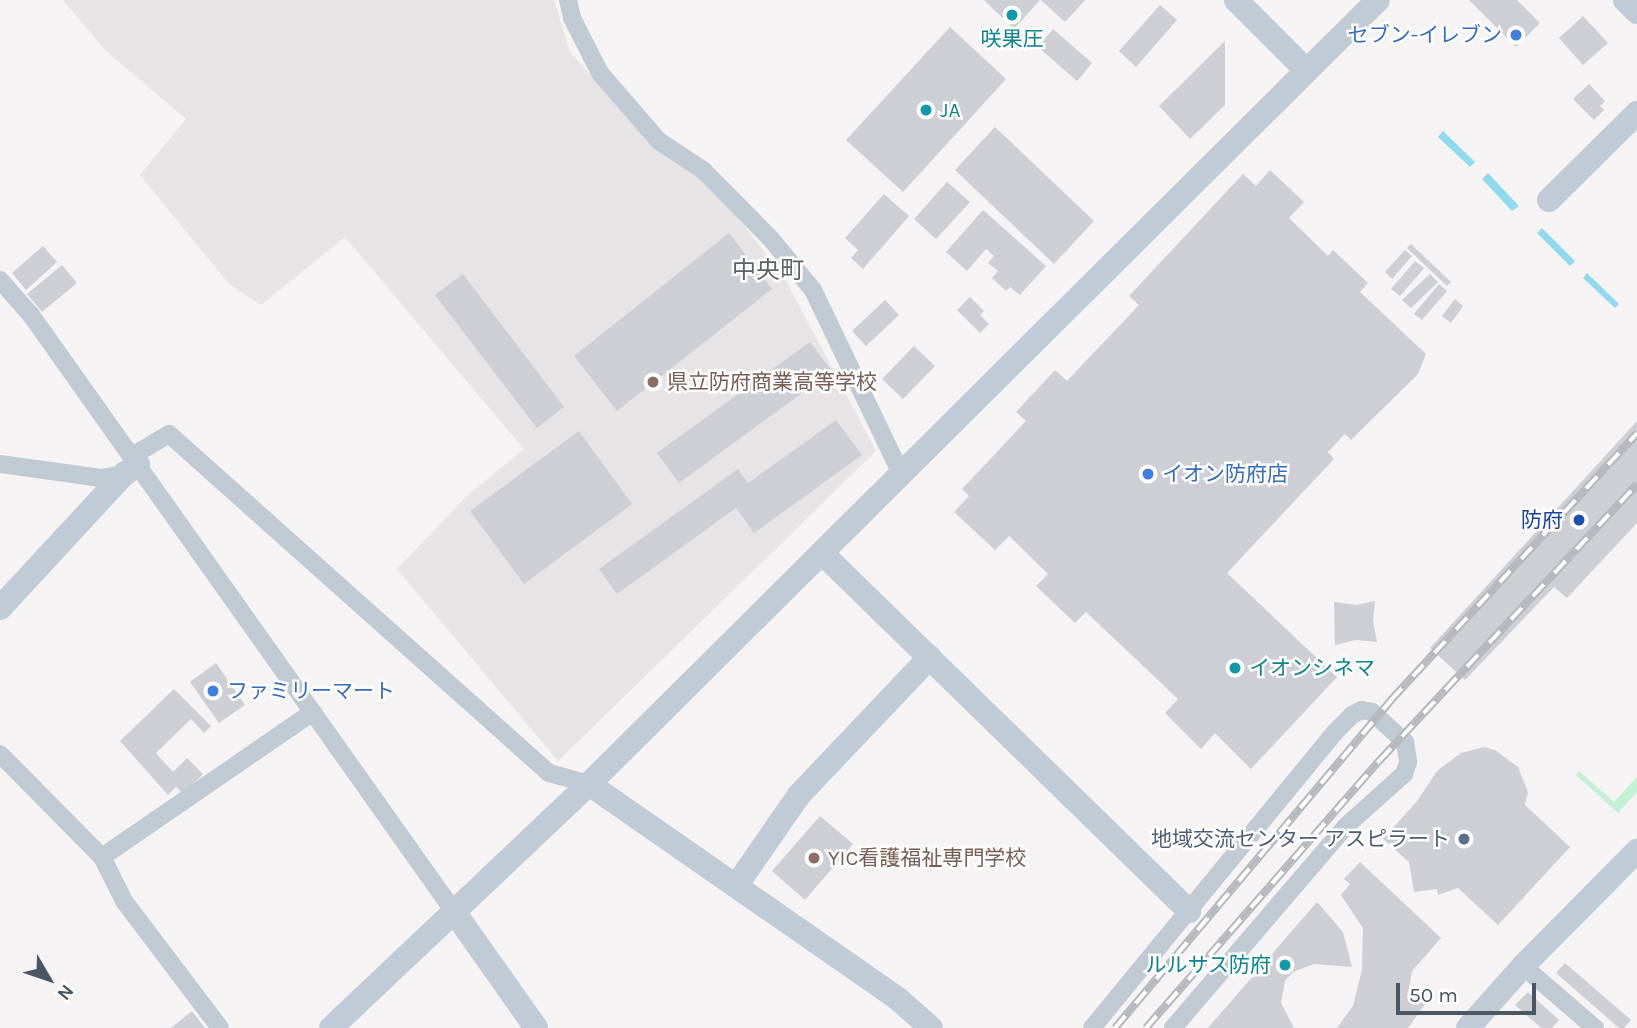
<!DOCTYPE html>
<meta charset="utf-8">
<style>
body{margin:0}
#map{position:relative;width:1637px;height:1028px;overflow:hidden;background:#f5f3f3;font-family:Karla,"Noto Sans JP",sans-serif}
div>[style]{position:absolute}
.education>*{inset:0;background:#e6e4e5}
.green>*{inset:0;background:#c3f1d5}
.water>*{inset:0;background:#90daee}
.building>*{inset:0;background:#cdcfd5}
.street>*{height:18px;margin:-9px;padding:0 9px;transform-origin:9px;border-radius:9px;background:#c1cad2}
.secondary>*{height:24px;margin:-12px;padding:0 12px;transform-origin:12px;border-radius:12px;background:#c1cbd6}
.rail>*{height:8px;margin-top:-4px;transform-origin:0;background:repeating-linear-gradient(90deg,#fff 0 16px,#b5b8bd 0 32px);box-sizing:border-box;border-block:2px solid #b5b8bd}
.dots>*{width:19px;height:19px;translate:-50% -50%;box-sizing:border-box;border:4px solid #fff;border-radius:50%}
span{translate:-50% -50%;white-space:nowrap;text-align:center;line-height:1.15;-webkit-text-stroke:5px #fff;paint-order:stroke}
.shop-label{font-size:21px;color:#366cbe}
.right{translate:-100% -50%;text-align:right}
.left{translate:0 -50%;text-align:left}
.culture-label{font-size:21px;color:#0d838f}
.education-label{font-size:21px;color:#785e54}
.transit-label{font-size:21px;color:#164399}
.service-label{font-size:21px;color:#4e5e75}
.quarter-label{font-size:24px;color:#5f6368}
.north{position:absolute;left:14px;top:944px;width:70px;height:70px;-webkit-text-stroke:5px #fff;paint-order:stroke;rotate:129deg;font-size:19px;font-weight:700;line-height:28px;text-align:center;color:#4a5661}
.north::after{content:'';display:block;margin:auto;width:24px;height:32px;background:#4a5661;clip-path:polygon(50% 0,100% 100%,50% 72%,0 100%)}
.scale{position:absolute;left:1396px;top:983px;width:140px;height:32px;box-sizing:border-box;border:4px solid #4a5661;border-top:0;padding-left:9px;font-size:21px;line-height:24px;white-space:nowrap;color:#4a5661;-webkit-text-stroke:5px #fff;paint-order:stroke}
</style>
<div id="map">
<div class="education">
<div style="clip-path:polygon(63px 0,554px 0,570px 52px,645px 136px,713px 186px,784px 277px,876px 451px,558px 761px,397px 569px,468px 495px,524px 449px,345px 237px,261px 305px,229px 284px,140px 175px,186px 119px,106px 51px)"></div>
</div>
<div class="green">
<div style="clip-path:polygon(1579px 771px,1614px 802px,1637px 777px,1637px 792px,1618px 813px,1576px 775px)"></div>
</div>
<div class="water">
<div style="clip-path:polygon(1443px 131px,1475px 162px,1470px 167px,1438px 137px)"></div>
<div style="clip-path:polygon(1488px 173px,1519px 206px,1512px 211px,1482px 179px)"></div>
<div style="clip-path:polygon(1542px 228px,1575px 261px,1570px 266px,1537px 233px)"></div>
<div style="clip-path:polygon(1587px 273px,1619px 304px,1615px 308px,1583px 278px)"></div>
</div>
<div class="building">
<div style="clip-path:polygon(984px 0,1040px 0,1014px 29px)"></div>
<div style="clip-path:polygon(1041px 0,1085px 0,1065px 22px)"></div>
<div style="clip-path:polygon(1469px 0,1517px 0,1540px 23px,1516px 47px)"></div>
<div style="clip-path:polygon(1160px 5px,1177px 20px,1136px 67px,1119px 51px)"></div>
<div style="clip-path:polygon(1583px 16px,1608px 43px,1583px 65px,1559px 38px)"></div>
<div style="clip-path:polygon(950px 27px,1006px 79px,903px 192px,846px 140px)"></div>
<div style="clip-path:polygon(1053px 29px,1092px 63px,1077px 81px,1038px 47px)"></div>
<div style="clip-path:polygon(1225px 41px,1225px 105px,1190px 139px,1159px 106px)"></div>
<div style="clip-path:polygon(1589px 84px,1605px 101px,1600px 106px,1604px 110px,1594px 120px,1573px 99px)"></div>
<div style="clip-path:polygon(995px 127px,1094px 221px,1054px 264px,955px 170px)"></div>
<div style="clip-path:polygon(1270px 170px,1304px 202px,1289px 218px,1328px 256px,1333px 250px,1368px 283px,1360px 292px,1426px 354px,1418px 374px,1351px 440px,1345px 434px,1328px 452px,1334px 459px,1227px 573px,1337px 677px,1251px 769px,1215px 733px,1201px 749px,1165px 713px,1178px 699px,1086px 612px,1075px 623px,1036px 586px,1048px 574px,1009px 536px,995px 550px,954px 512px,969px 496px,962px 489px,1026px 421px,1016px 412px,1055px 370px,1067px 381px,1139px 305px,1129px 296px,1243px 174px,1256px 186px)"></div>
<div style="clip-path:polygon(947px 182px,970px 202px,936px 239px,914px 219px)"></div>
<div style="clip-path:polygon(884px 194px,909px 216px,863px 269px,851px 258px,858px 250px,845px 238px)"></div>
<div style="clip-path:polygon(983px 210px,1046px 266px,1020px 295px,1010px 287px,1006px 291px,992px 278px,998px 271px,988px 263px,994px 256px,986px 249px,967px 271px,946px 252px)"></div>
<div style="clip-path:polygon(729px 233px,772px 289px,617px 411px,574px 356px)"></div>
<div style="clip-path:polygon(1411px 244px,1451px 282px,1447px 286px,1407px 248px)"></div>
<div style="clip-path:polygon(43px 246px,57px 262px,26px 290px,12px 273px)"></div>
<div style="clip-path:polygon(1405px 250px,1412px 256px,1392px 279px,1385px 272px)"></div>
<div style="clip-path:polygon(1415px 261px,1424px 268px,1400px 296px,1391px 289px)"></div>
<div style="clip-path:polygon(62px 265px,77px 283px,42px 312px,27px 294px)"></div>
<div style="clip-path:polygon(463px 274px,564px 407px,537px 428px,435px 295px)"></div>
<div style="clip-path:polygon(1430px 274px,1438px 282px,1411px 308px,1402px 300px)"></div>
<div style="clip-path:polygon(1439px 284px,1447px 291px,1422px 320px,1414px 314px)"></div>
<div style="clip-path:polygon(970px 297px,984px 311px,980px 315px,989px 324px,980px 333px,957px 310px)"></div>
<div style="clip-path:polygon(1455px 299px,1463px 306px,1451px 323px,1442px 316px)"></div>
<div style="clip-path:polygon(885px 300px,899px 315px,866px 346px,852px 331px)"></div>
<div style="clip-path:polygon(810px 342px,832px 371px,679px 483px,657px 453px)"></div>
<div style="clip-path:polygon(914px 346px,935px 366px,903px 399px,882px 379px)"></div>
<div style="clip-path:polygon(836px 420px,862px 455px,754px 533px,736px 508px,617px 594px,599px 569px,738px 469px,748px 483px)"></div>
<div style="clip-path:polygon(1637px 421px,1637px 523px,1567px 598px,1554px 587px,1465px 680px,1430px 648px)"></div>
<div style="clip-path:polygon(579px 431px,632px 504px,524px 584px,470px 511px)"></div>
<div style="clip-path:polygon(1375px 601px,1373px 621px,1377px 642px,1356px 640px,1335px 645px,1334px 602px,1357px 605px)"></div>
<div style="clip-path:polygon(216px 663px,245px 705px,219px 723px,190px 682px)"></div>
<div style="clip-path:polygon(174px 689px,211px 726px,204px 733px,191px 719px,156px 753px,173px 772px,187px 758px,203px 774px,183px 794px,176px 787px,168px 795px,120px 741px)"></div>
<div style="clip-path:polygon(1484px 747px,1495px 750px,1518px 767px,1528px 792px,1525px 805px,1570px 847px,1498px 925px,1458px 888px,1438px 895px,1437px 889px,1414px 892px,1409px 862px,1383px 839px,1418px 800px,1437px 771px,1461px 753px)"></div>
<div style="clip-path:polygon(820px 816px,853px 844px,805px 900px,772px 871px)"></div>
<div style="clip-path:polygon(1360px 862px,1441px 938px,1412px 971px,1407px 998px,1426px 1003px,1408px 1028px,1337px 1028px,1353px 1006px,1362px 969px,1363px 928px,1341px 895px,1350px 884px,1344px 879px)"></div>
<div style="clip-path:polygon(1317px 902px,1343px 932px,1352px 967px,1314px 964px,1293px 972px,1285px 981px,1281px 1003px,1294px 1028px,1208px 1028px)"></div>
<div style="clip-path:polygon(1565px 963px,1631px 1020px,1624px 1028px,1619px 1028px,1556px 973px)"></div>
<div style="clip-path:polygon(1528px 992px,1559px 1020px,1552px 1028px,1541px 1028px,1515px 1005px)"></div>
<div style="clip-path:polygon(192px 1011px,205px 1028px,171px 1028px)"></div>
</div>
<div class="street">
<div style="left:568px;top:0;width:18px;rotate:77deg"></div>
<div style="left:572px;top:18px;width:62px;rotate:63deg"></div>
<div style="left:600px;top:73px;width:90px;rotate:49.1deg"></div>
<div style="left:659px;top:141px;width:53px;rotate:33.4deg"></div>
<div style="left:703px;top:170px;width:97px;rotate:45.4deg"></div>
<div style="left:771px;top:239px;width:66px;rotate:50.5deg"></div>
<div style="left:813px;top:290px;width:204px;rotate:64.4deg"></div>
<div style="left:0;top:280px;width:47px;rotate:48.5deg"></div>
<div style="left:31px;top:315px;width:733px;rotate:54.66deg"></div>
<div style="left:132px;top:456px;width:43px;rotate:-30.7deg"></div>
<div style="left:169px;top:434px;width:509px;rotate:41.74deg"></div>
<div style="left:549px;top:773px;width:41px;rotate:15.4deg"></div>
<div style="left:0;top:464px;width:102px;rotate:7.9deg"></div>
<div style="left:101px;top:478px;width:23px;rotate:-10deg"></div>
<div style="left:0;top:754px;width:145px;rotate:45.3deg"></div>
<div style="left:102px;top:857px;width:49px;rotate:63.4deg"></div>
<div style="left:124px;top:901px;width:159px;rotate:52.9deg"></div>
<div style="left:102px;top:857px;width:256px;rotate:-34.5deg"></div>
<div style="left:1523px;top:966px;width:95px;rotate:40.7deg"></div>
<div style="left:1092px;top:1028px;width:383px;rotate:-50.6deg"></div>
<div style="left:1335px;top:732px;width:24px;rotate:-45deg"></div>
<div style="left:1352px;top:715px;width:11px;rotate:-27deg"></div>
<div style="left:1362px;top:710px;width:10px;rotate:11deg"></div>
<div style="left:1372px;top:712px;width:45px;rotate:42.3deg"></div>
<div style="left:1405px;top:742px;width:20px;rotate:81deg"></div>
<div style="left:1408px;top:762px;width:13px;rotate:108deg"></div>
<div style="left:1404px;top:774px;width:78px;rotate:138.1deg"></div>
<div style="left:1346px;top:826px;width:266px;rotate:130.6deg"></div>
</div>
<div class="secondary">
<div style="left:1236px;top:0;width:100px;rotate:45deg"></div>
<div style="left:1625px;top:0;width:17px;rotate:45deg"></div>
<div style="left:1549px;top:200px;width:124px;rotate:-44.7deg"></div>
<div style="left:822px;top:553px;width:513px;rotate:44.29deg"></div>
<div style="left:0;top:608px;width:183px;rotate:-47.2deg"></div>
<div style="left:124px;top:474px;width:17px;rotate:-33deg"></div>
<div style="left:589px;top:784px;width:375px;rotate:34.8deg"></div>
<div style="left:897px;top:998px;width:45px;rotate:41.4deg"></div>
<div style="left:736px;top:886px;width:111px;rotate:-55.3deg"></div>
<div style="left:799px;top:795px;width:190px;rotate:-46.5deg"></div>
<div style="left:455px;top:913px;width:141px;rotate:54.8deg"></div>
<div style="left:331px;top:1028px;width:355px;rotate:-43.4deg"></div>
<div style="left:589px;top:784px;width:1112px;rotate:-44.82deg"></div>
<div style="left:1468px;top:1028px;width:83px;rotate:-48.4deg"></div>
<div style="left:1523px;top:966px;width:162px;rotate:-45.3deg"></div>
</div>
<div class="rail">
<div style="left:1115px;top:1028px;width:429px;rotate:-49.9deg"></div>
<div style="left:1391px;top:700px;width:363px;rotate:-47.3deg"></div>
<div style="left:1146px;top:1028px;width:356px;rotate:-48.9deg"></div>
<div style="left:1380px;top:760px;width:377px;rotate:-47deg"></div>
</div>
<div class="dots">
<div style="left:1012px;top:15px;background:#0f9aa8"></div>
<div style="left:1516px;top:35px;background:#3f7fe0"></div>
<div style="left:926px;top:110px;background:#0f9aa8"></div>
<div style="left:653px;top:382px;background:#8d6e63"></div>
<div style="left:1148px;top:474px;background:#3f7fe0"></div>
<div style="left:1579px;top:520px;background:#1a4fb4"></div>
<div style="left:1235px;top:668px;background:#0f9aa8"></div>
<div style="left:213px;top:691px;background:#3f7fe0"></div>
<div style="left:1464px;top:839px;background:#5c6f8a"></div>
<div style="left:814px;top:858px;background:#8d6e63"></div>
<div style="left:1285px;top:965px;background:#0f9aa8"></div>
</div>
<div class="shop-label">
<span class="right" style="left:1502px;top:35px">セブン-イレブン</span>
<span class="left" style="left:1162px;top:474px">イオン防府店</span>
<span class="left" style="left:227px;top:691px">ファミリーマート</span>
</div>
<div class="culture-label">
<span style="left:1012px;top:39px">咲果圧</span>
<span class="left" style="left:940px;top:110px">JA</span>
<span class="left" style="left:1249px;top:668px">イオンシネマ</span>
<span class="right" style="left:1271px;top:965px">ルルサス防府</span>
</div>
<div class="education-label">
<span class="left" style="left:667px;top:382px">県立防府商業高等学校</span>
<span class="left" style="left:828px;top:858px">YIC看護福祉専門学校</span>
</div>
<div class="transit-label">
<span class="right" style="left:1563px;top:520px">防府</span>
</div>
<div class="service-label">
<span class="right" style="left:1450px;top:839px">地域交流センター アスピラート</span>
</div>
<div class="quarter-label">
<span style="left:768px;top:271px">中央町</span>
</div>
<div class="north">N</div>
<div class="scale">50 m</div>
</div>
